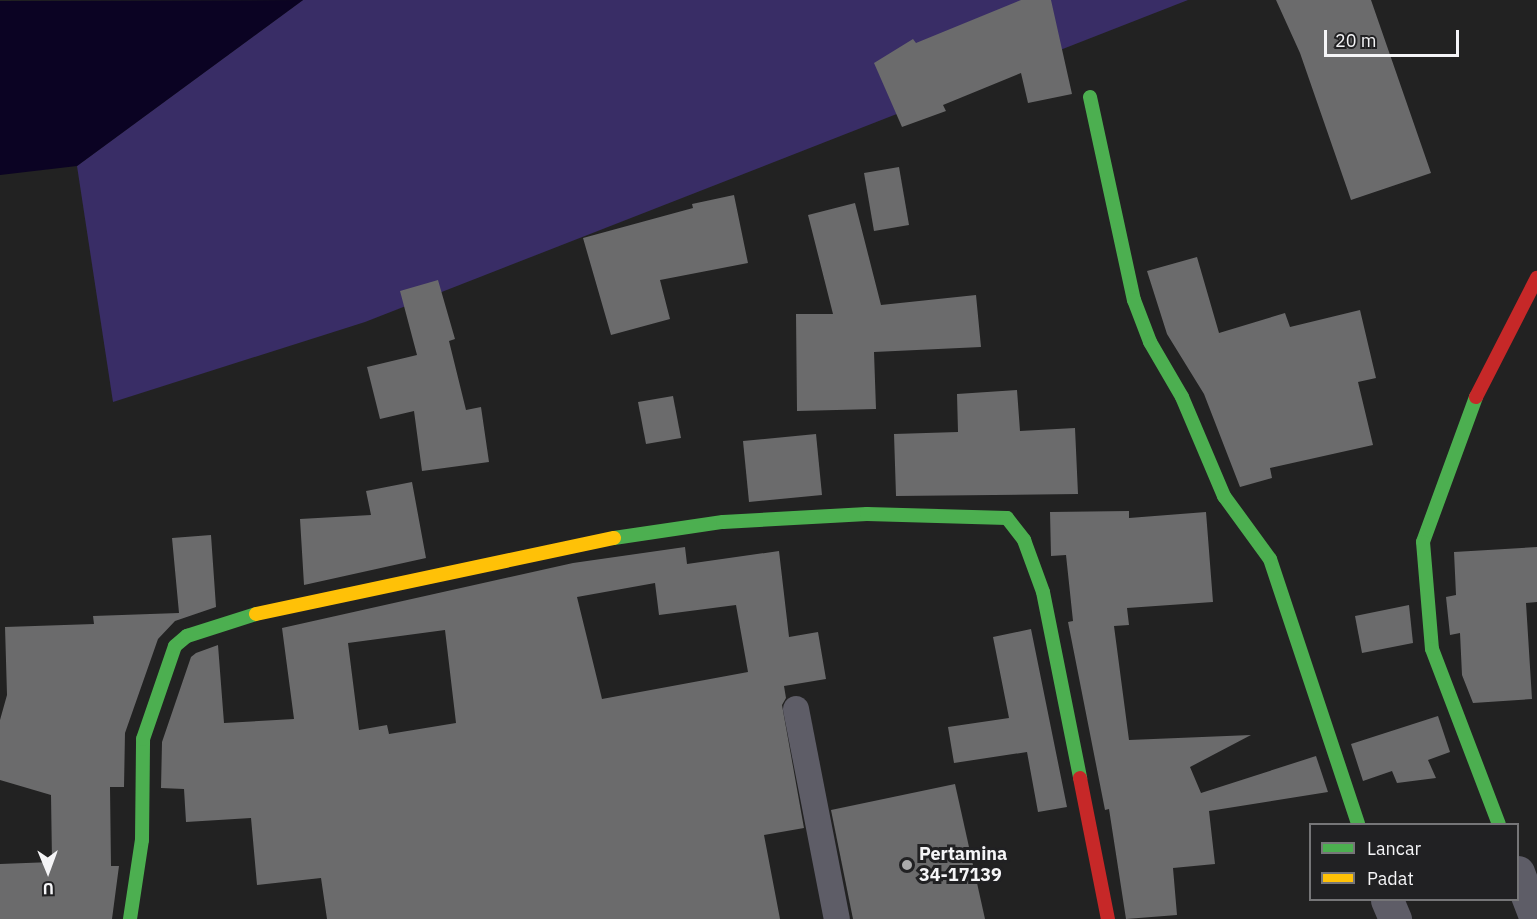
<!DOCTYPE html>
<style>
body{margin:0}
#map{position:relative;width:1537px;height:919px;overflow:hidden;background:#222;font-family:"IBM Plex Sans",sans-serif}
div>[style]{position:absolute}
.green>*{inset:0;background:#392d66}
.water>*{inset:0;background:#0b0323}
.building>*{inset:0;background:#6b6b6c}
.lane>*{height:26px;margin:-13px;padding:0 13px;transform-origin:13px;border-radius:13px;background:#5e5d67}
.street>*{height:33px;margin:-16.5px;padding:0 16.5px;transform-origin:16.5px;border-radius:16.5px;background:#5e5d67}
.fast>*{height:14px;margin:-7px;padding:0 7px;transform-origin:7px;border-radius:7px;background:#4caf50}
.slow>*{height:14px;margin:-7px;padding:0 7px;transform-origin:7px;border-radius:7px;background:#ffc107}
.jam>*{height:14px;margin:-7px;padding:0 7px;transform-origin:7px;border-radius:7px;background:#c62828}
.dots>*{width:16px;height:16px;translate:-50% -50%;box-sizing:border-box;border:3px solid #212123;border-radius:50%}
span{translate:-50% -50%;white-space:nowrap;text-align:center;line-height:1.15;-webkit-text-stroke:6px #212123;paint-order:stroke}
.poi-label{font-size:18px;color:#f5f5f7;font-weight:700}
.left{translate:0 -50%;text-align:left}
.legend{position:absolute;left:1309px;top:823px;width:210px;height:78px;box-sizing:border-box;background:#212123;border:2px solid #767678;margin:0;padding:8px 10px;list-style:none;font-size:18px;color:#f5f5f7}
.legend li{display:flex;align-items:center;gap:12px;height:30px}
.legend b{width:30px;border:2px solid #767678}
.north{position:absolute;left:18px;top:841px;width:60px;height:60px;-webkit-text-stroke:4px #212123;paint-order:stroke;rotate:179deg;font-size:16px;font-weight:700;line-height:24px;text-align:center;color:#f5f5f7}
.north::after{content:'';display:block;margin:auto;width:21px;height:27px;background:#f5f5f7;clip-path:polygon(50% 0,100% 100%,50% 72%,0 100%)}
.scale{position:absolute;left:1324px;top:30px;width:135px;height:27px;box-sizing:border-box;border:3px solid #f5f5f7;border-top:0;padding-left:8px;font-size:18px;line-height:21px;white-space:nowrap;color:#f5f5f7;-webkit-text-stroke:4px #212123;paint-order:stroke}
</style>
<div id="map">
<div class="green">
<div style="clip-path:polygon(303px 0,1188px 0,365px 322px,113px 402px,77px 166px)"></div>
</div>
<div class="water">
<div style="clip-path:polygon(303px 0,77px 166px,0 175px,0 1px)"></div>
</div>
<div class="building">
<div style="clip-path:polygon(1021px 0,1051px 0,1072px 94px,1028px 103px,1021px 73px,943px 105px,946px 111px,902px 127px,874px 63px,913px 39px,916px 43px)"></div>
<div style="clip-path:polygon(1276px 0,1371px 0,1431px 173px,1351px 200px,1300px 53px)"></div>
<div style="clip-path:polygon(899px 167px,909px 225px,874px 231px,864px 173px)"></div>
<div style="clip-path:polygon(734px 195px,748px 263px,660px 280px,670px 319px,611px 335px,583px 238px,693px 208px,692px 204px)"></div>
<div style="clip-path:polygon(855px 203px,881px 305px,976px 295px,981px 347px,874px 352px,876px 409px,797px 411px,796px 314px,833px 314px,808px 215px)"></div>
<div style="clip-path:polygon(1197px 257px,1219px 333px,1285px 313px,1290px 327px,1360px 310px,1376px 378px,1358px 382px,1373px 445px,1270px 468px,1272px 478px,1240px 487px,1204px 394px,1167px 334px,1147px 271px)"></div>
<div style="clip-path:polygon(438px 280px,455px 339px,449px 341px,466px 410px,481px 407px,489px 462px,422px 471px,414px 411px,380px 419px,367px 367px,417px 355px,400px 291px)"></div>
<div style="clip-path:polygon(1017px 390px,1020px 431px,1075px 428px,1078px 494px,896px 496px,894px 434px,958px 432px,957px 394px)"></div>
<div style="clip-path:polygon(673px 396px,681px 438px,646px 444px,638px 402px)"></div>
<div style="clip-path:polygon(816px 434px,822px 495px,749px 502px,743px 441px)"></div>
<div style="clip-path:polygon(412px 482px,426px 558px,304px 585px,300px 519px,371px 515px,366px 491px)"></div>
<div style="clip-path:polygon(1129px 511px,1129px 518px,1206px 512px,1213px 602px,1127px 608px,1129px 625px,1114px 626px,1129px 740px,1251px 735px,1190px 767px,1201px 793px,1316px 756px,1328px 792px,1209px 811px,1215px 864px,1173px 868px,1177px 915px,1126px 919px,1109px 809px,1105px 810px,1068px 622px,1073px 621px,1066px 555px,1051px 556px,1050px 512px)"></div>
<div style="clip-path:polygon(211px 535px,216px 607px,175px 621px,158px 639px,125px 733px,124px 787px,110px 787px,111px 866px,119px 866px,112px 919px,0 919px,0 864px,52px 862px,51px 795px,0 780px,0 720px,7px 695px,5px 627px,94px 624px,93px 616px,179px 613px,172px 538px)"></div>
<div style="clip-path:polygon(evenodd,685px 547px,687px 564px,779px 551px,789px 637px,818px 632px,826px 679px,784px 686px,786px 698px,782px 705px,804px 828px,764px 835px,780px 919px,327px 919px,321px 878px,257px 885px,251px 818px,186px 822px,184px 789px,161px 788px,162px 742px,191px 657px,196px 653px,218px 645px,224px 723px,294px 719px,282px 628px,573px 563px,685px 547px,655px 583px,659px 615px,736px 605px,748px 672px,602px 699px,577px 597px,655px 583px,685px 547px,445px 630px,456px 723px,389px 734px,387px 725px,359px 730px,348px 643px,445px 630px)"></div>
<div style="clip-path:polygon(1537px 547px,1537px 602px,1526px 603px,1532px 699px,1473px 703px,1462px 675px,1460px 633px,1450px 635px,1446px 597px,1456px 595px,1454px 552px)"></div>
<div style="clip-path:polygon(1409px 605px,1413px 643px,1362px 653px,1355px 616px)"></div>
<div style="clip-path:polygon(1031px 629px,1067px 807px,1038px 812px,1027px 752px,954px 763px,948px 727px,1009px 718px,993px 637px)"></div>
<div style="clip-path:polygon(1438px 716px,1450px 752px,1428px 760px,1436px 778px,1397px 783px,1392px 771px,1363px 781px,1351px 744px)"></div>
<div style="clip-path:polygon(955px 784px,985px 919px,853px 919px,831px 810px)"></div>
</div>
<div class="lane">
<div style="left:796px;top:709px;width:214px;rotate:79deg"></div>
</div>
<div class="street">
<div style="left:1518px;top:872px;width:50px;rotate:69deg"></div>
<div style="left:1387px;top:900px;width:21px;rotate:67deg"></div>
</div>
<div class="fast">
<div style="left:1090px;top:97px;width:208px;rotate:77.8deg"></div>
<div style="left:1134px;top:300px;width:45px;rotate:69.1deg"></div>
<div style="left:1150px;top:342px;width:64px;rotate:59.8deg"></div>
<div style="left:1182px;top:397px;width:108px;rotate:67deg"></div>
<div style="left:1224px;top:496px;width:78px;rotate:53.9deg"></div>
<div style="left:1270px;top:559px;width:279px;rotate:71.6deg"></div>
<div style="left:1476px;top:397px;width:154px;rotate:110.1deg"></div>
<div style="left:1423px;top:542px;width:107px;rotate:85.2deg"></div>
<div style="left:1432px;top:649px;width:187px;rotate:69.1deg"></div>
<div style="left:614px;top:538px;width:110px;rotate:-8.4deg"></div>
<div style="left:723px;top:522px;width:144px;rotate:-3.2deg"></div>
<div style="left:867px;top:514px;width:140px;rotate:1.6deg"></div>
<div style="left:1007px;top:518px;width:28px;rotate:52deg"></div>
<div style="left:1024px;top:540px;width:55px;rotate:69.9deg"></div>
<div style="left:1043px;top:592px;width:190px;rotate:78.7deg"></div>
<div style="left:130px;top:919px;width:80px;rotate:-81.4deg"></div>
<div style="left:142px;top:840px;width:101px;rotate:-89.4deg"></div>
<div style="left:143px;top:739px;width:98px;rotate:-71deg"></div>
<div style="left:175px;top:646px;width:16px;rotate:-40deg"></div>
<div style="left:187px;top:636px;width:72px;rotate:-17.7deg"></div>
</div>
<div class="slow">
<div style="left:256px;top:614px;width:366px;rotate:-12deg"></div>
</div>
<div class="jam">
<div style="left:1476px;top:397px;width:134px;rotate:-62.9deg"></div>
<div style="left:1080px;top:778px;width:144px;rotate:78.8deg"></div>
</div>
<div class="dots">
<div style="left:907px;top:865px;background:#ababac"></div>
</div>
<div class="poi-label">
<span class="left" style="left:919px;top:865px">Pertamina<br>34-17139</span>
</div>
<ul class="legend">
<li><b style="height:8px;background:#4caf50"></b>Lancar</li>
<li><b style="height:8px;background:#ffc107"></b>Padat</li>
</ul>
<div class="north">U</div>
<div class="scale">20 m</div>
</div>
